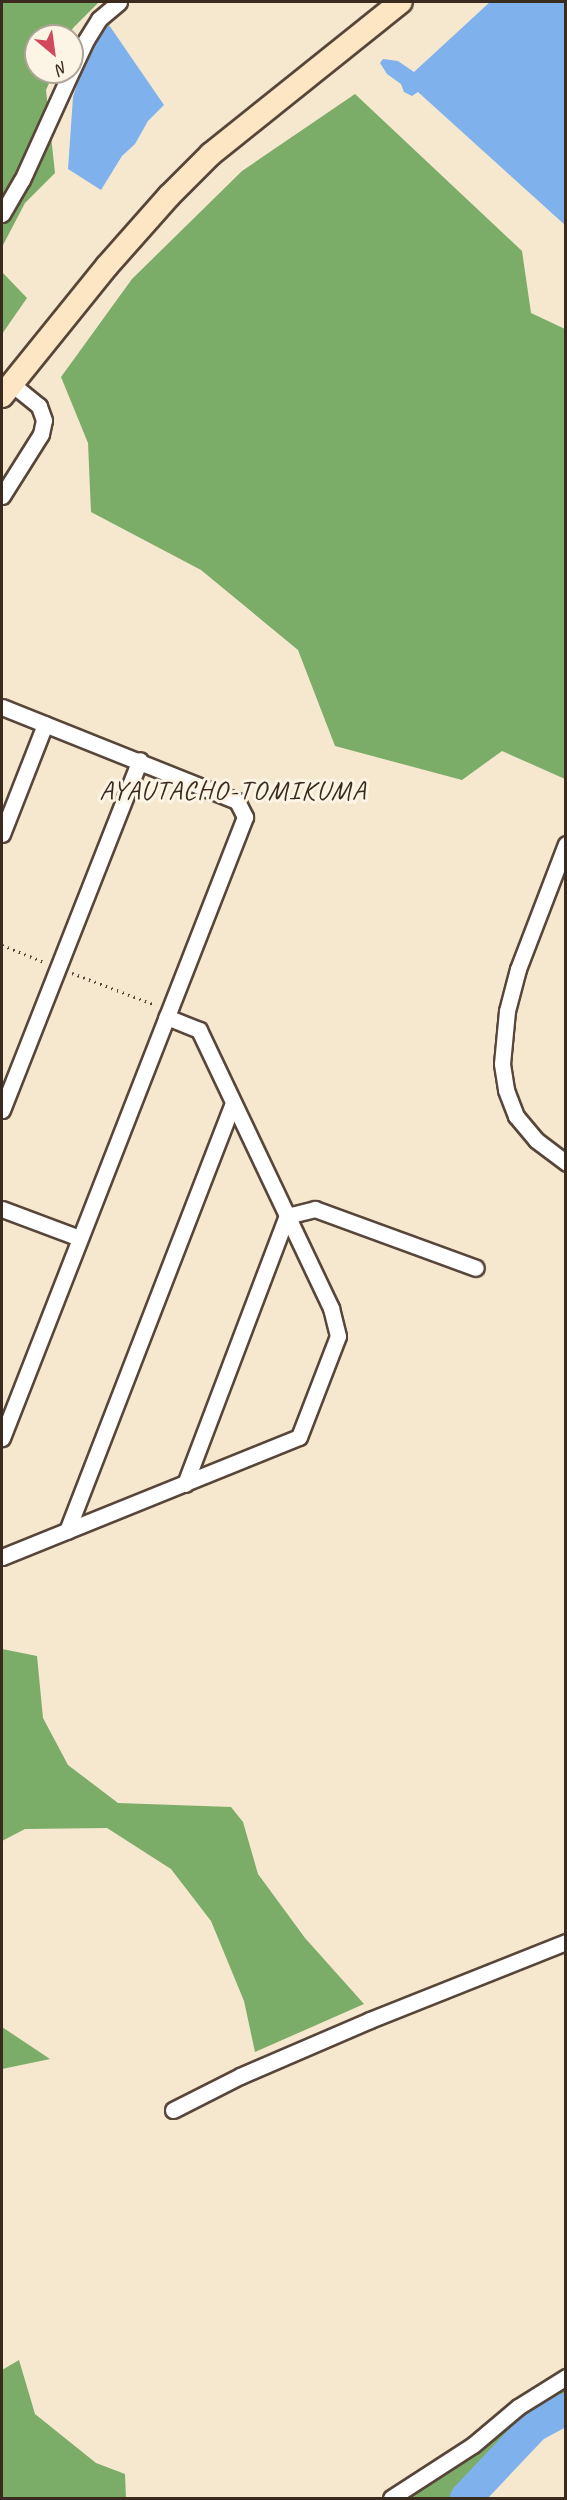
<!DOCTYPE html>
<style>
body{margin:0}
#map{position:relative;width:567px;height:2500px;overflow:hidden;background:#f6e7cf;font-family:Caveat,sans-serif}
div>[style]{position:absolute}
.forest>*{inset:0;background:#7bad68}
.water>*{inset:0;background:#7fb2ec}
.river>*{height:32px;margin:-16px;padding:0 16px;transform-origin:16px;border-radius:16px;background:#7fb2ec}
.path>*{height:3px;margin-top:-1.5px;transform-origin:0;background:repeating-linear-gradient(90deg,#574639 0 1.5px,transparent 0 6px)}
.roads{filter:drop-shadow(2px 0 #574639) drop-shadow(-2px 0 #574639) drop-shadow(0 2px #574639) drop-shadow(0 -2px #574639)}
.street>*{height:15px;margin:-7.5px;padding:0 7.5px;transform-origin:7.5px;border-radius:7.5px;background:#fff}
.secondary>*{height:22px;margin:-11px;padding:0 11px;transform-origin:11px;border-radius:11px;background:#fce6c4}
span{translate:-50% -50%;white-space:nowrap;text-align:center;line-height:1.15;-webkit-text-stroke:6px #fcf5e5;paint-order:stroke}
.quarter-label{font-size:27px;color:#3b2a1e;letter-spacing:1.5px}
.frame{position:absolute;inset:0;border:3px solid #3b2a1e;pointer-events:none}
.north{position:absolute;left:24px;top:24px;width:60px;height:60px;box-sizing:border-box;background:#fcf5e5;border:2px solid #afa495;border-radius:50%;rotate:151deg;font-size:16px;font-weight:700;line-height:24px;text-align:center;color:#3b2a1e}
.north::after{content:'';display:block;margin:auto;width:21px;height:27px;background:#d1495b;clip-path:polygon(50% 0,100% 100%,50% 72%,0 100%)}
</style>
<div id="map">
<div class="forest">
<div style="clip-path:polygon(2px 2px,99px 2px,73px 28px,69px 36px,36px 36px,36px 72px,54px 72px,46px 90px,55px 173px,25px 203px,2px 247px)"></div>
<div style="clip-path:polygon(355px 94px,522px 251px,531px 313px,565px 329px,565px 779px,502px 751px,462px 780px,335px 746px,298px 650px,201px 570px,91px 512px,88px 443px,61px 377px,132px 279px,242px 171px)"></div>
<div style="clip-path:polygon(2px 272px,27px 298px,2px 334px)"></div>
<div style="clip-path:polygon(2px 1649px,37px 1656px,43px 1718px,68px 1765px,118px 1803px,231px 1807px,243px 1822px,258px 1874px,305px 1938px,364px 2004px,255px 2052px,244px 2001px,211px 1921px,171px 1869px,107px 1828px,25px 1829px,2px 1841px)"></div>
<div style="clip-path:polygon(2px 2027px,50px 2059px,2px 2069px)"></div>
<div style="clip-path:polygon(19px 2360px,35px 2414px,96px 2463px,125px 2474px,126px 2498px,2px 2498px,2px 2370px)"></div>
<div style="clip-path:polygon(565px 2389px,565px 2397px,544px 2408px,455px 2498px,408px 2498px,482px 2450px,523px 2413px)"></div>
</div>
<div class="water">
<div style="clip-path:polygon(490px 2px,564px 2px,565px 5px,565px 225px,418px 92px,412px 96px,404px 92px,401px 84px,387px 74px,380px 63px,383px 59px,398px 61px,414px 72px)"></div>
<div style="clip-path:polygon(109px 25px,164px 105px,148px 121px,135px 144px,122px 156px,101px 190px,68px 169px,73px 97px,84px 63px,99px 35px)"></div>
</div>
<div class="river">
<div style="left:466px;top:2498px;width:99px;rotate:-46.6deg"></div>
<div style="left:534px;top:2426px;width:36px;rotate:-28deg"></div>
</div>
<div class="path">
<div style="left:2px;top:945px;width:45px;rotate:22deg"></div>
<div style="left:72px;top:973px;width:90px;rotate:20.9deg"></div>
</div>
<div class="roads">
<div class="street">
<div style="left:72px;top:70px;width:33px;rotate:-65deg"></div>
<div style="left:86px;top:40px;width:25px;rotate:-58deg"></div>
<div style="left:99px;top:19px;width:26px;rotate:-40deg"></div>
<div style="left:2px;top:214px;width:39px;rotate:-60deg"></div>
<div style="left:22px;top:180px;width:119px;rotate:-65.6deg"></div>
<div style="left:2px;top:496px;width:73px;rotate:-57.8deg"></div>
<div style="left:41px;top:434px;width:14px;rotate:-78deg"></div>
<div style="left:44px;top:420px;width:15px;rotate:-110deg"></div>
<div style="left:39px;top:406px;width:36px;rotate:-141deg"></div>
<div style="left:2px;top:707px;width:253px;rotate:21.8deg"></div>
<div style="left:237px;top:801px;width:18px;rotate:63deg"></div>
<div style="left:245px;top:817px;width:667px;rotate:111.37deg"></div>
<div style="left:2px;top:834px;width:118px;rotate:-68.6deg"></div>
<div style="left:566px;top:844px;width:134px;rotate:111deg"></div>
<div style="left:518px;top:969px;width:43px;rotate:104.7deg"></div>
<div style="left:507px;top:1011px;width:53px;rotate:95.4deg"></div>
<div style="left:502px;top:1064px;width:26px;rotate:81deg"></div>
<div style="left:506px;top:1090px;width:28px;rotate:69deg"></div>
<div style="left:516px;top:1116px;width:31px;rotate:50deg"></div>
<div style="left:536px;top:1140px;width:38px;rotate:37deg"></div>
<div style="left:2px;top:1110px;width:376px;rotate:-68.5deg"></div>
<div style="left:2px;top:1209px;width:82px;rotate:20.6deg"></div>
<div style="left:185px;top:1484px;width:287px;rotate:-69.2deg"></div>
<div style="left:287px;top:1216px;width:29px;rotate:-14deg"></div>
<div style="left:315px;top:1209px;width:171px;rotate:20.1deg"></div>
<div style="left:67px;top:1531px;width:459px;rotate:-68.8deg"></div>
<div style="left:2px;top:1557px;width:320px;rotate:-22deg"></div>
<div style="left:299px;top:1437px;width:108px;rotate:-68.9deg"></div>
<div style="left:338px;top:1336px;width:29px;rotate:-104deg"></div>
<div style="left:331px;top:1308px;width:308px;rotate:-115.4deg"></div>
<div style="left:199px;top:1030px;width:35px;rotate:-158deg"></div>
<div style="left:173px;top:2110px;width:75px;rotate:-26.9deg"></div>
<div style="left:240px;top:2076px;width:142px;rotate:-23.3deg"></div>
<div style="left:370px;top:2020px;width:211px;rotate:-21.7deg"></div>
<div style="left:391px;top:2498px;width:98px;rotate:-32.9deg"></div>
<div style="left:473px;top:2445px;width:59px;rotate:-40.2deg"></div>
<div style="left:518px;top:2407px;width:57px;rotate:-32deg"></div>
</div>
<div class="secondary">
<div style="left:2px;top:396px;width:167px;rotate:-51.1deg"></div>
<div style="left:107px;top:266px;width:94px;rotate:-48.5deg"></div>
<div style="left:169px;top:196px;width:59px;rotate:-45deg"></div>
<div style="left:211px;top:154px;width:243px;rotate:-38.7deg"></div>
</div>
</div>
<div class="quarter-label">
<span style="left:233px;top:791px">AYAUTACHO-TOMIKUMA</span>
</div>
<div class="frame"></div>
<div class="north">N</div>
</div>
